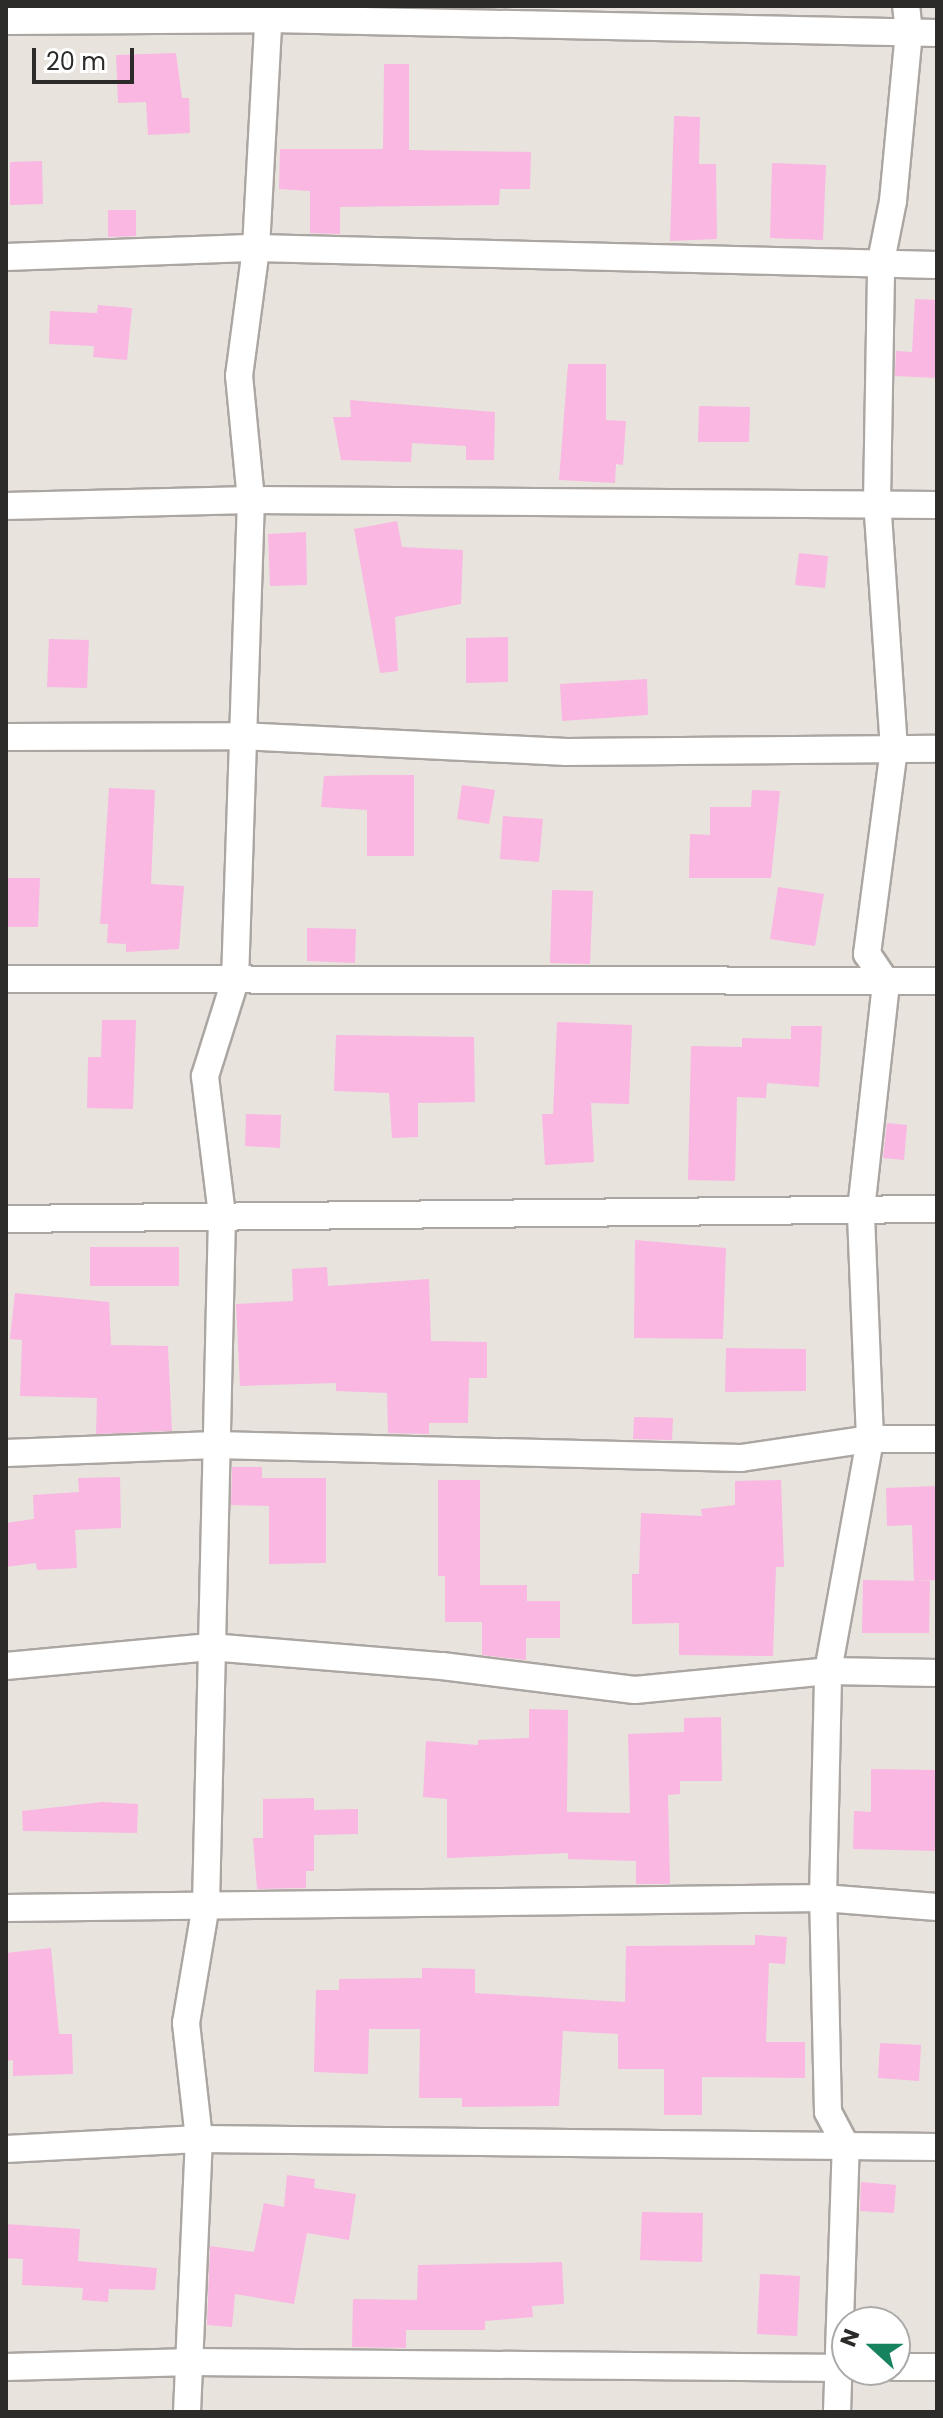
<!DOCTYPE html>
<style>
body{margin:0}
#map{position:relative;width:943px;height:2418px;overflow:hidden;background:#e9e3de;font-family:Poppins,sans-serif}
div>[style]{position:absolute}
.building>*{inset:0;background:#f9b7e2}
.roads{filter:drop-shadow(2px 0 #aca6a2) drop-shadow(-2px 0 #aca6a2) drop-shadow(0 2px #aca6a2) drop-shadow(0 -2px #aca6a2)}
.street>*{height:26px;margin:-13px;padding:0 13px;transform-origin:13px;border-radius:13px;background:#fff}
span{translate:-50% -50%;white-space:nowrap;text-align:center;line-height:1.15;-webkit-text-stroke:7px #fff;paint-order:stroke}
.frame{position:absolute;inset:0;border:8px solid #2d2b29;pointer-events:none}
.north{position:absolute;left:831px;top:2306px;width:80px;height:80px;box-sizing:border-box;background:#fff;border:2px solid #abaaa9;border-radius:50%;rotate:291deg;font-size:22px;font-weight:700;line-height:32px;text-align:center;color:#2d2b29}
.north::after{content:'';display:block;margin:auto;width:28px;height:36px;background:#17825e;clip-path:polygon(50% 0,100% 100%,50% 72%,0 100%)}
.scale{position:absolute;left:32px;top:48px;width:102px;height:36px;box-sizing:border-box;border:4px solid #2d2b29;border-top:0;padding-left:10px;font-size:24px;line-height:28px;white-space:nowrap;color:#2d2b29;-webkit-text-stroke:6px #fff;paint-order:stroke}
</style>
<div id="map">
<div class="building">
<div style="clip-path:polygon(176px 53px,182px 98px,189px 98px,190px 133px,148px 135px,146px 102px,118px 103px,116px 55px)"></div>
<div style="clip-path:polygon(384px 64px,409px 64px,409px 150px,531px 152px,530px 189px,500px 189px,499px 205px,340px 207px,340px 234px,310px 233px,310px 191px,279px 189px,280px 149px,383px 149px)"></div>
<div style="clip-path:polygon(674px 116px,700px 117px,699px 164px,716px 164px,717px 239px,670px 241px)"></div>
<div style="clip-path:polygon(42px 161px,43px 204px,10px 205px,10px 162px)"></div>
<div style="clip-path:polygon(772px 163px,826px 165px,823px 240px,770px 238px)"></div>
<div style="clip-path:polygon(108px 210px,136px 210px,136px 236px,108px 237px)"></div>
<div style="clip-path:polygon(915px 299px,937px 300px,937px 378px,895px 376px,896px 351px,912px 352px)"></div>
<div style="clip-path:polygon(98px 305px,132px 308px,127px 360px,93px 357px,94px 346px,49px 344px,50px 311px,97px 313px)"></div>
<div style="clip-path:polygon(568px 364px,606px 364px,606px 420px,626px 421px,623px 465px,616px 464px,615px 483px,559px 480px)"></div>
<div style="clip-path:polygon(350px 400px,495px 412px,494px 460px,466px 460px,466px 446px,412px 443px,411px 462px,341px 460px,333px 417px,351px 417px)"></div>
<div style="clip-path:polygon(699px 406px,750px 407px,749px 442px,698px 442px)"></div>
<div style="clip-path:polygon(397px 521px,402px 547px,463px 550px,461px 604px,395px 617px,398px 671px,380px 673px,354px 529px)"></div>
<div style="clip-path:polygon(306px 532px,307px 585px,270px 586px,268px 534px)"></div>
<div style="clip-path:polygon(799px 553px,828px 556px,825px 588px,795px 585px)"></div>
<div style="clip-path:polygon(508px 637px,508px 682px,466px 683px,466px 638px)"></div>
<div style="clip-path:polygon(49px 639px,89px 640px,87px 688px,47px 687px)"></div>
<div style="clip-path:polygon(647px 679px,648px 715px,562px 721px,560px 684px)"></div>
<div style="clip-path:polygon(374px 775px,414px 775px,414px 856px,367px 856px,367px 810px,321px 807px,324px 776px)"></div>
<div style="clip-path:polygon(462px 785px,495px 790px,489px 824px,457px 819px)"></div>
<div style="clip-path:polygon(109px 788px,155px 790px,151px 884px,184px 886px,179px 949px,126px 952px,126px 944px,107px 943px,108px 924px,100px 924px)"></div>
<div style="clip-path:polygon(752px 790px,780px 791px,771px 878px,689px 878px,690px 834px,710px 835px,710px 807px,751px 807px)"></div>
<div style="clip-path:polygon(503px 816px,543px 819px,539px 862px,500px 859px)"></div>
<div style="clip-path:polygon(6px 878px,40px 878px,38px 927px,6px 927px)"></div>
<div style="clip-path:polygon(778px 887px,824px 894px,815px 946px,770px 939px)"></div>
<div style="clip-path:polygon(552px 890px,593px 891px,590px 964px,550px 963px)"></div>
<div style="clip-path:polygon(307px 928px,356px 929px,355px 963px,307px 961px)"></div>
<div style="clip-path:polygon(102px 1020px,136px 1020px,133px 1109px,87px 1108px,88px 1057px,101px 1057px)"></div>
<div style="clip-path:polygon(557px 1022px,632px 1025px,629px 1104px,591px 1103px,594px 1162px,545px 1165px,542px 1114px,553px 1114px)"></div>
<div style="clip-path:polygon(791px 1026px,822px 1026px,819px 1087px,767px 1083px,766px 1098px,737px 1097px,735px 1181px,688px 1180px,691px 1046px,742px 1047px,742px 1038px,791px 1039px)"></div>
<div style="clip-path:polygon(336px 1035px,474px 1037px,475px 1102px,418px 1103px,418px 1137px,392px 1138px,389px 1093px,334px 1091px)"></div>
<div style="clip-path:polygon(246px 1114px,281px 1115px,280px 1148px,245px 1146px)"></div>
<div style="clip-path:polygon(887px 1123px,907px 1125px,904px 1160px,883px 1158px)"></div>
<div style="clip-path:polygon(635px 1240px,726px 1248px,723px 1339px,634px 1338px)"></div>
<div style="clip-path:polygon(90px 1247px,179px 1247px,179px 1286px,90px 1286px)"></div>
<div style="clip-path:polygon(327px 1267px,328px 1286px,429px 1279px,431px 1341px,487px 1342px,487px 1378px,469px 1378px,468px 1423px,429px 1423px,429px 1434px,388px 1433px,387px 1393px,336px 1391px,336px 1383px,240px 1386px,236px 1304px,293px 1301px,292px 1269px)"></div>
<div style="clip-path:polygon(15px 1293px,109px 1302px,111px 1345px,168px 1346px,172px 1431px,96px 1434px,97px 1398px,20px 1396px,22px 1340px,10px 1339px)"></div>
<div style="clip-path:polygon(726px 1348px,806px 1349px,806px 1391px,725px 1392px)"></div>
<div style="clip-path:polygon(634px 1417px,673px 1418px,672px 1440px,633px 1439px)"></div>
<div style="clip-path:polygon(232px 1467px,262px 1467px,262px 1478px,326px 1478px,326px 1563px,269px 1564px,269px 1506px,231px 1505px)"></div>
<div style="clip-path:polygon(120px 1477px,121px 1528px,75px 1530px,77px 1568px,37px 1570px,36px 1563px,6px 1567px,6px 1523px,34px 1519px,33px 1495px,79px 1492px,78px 1478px)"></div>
<div style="clip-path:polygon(438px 1480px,480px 1480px,480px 1585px,527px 1585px,527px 1601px,560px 1601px,560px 1638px,526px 1638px,526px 1660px,482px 1655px,482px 1622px,445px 1622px,445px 1576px,438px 1576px)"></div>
<div style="clip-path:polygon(781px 1480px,784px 1567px,776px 1567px,773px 1656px,679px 1655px,679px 1623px,632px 1624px,632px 1574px,639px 1574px,641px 1513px,702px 1516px,701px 1509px,735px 1505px,735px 1481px)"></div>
<div style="clip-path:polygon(937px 1486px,937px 1580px,914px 1581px,912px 1525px,887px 1526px,886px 1488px)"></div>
<div style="clip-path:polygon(863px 1580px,930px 1581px,929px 1633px,862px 1633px)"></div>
<div style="clip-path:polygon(529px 1709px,568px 1710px,567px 1812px,630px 1813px,628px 1734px,684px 1732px,684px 1718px,721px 1717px,722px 1781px,680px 1781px,680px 1794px,668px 1795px,670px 1884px,636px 1884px,636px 1861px,568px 1859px,568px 1853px,447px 1858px,447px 1799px,423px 1797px,426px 1741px,478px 1745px,478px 1740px,529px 1738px)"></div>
<div style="clip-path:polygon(871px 1769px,937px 1770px,937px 1851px,853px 1849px,854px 1811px,871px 1812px)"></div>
<div style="clip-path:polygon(314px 1798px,314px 1810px,358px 1809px,358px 1834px,314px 1835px,314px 1871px,306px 1871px,306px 1888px,257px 1889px,253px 1838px,263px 1838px,263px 1799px)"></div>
<div style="clip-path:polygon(102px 1802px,138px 1804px,137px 1833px,23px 1831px,22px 1811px)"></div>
<div style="clip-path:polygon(755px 1935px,787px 1937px,785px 1964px,769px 1963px,766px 2042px,805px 2042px,805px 2078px,702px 2077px,702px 2115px,664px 2115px,664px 2069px,618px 2069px,618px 2034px,563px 2031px,559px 2106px,462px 2107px,462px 2098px,419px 2098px,420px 2029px,369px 2029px,368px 2074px,314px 2072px,316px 1990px,339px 1990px,339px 1979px,422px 1978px,422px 1968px,475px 1969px,475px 1993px,625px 2002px,626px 1946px,755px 1945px)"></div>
<div style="clip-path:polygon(51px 1948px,59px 2034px,72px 2034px,73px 2074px,13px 2076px,13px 2060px,6px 2061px,6px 1953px)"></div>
<div style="clip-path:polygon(880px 2043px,921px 2045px,919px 2081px,878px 2078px)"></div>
<div style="clip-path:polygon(287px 2175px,315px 2179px,314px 2188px,356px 2194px,349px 2240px,307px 2233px,294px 2304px,235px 2294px,232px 2327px,207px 2325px,210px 2246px,254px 2252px,264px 2203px,284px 2207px)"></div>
<div style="clip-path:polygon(861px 2182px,896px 2185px,894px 2213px,860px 2211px)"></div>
<div style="clip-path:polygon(642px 2212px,703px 2213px,702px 2262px,640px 2260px)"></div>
<div style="clip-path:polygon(6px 2224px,80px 2229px,78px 2261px,157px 2268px,155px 2290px,109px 2289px,108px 2302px,82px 2300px,83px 2288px,22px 2285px,23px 2259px,6px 2258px)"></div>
<div style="clip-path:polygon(562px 2262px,564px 2304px,532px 2306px,533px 2317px,485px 2321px,485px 2330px,406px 2330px,406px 2348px,352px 2347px,353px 2299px,417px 2300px,418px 2265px)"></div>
<div style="clip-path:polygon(760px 2274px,800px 2276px,797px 2336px,757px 2334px)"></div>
</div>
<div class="roads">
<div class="street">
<div style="left:6px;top:21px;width:264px;rotate:-0.4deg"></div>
<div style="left:270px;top:19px;width:667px;rotate:1.2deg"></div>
<div style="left:6px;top:257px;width:250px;rotate:-2.1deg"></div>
<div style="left:256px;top:248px;width:681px;rotate:1.43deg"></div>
<div style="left:6px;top:506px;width:245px;rotate:-1.4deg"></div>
<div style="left:251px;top:500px;width:686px;rotate:0.42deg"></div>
<div style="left:6px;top:737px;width:234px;rotate:-0.2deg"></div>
<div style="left:240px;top:736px;width:327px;rotate:2.8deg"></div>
<div style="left:567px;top:752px;width:370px;rotate:-0.5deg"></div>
<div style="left:6px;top:979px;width:931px;rotate:0.12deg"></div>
<div style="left:6px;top:1219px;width:931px;rotate:-0.62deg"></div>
<div style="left:6px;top:1453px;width:209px;rotate:-2.2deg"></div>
<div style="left:215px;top:1445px;width:526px;rotate:1.42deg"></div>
<div style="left:741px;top:1458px;width:130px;rotate:-8.4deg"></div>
<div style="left:870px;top:1439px;width:67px"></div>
<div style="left:6px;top:1666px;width:205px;rotate:-5.3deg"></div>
<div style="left:210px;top:1647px;width:233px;rotate:4.7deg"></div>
<div style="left:442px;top:1666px;width:194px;rotate:7.1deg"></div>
<div style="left:635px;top:1690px;width:194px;rotate:-5.6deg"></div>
<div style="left:828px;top:1671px;width:109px;rotate:1.1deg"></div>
<div style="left:6px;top:1908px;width:817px;rotate:-0.7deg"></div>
<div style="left:823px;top:1898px;width:114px;rotate:4.5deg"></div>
<div style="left:6px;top:2149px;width:193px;rotate:-3deg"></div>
<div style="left:199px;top:2139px;width:738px;rotate:0.62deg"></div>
<div style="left:6px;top:2367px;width:187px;rotate:-1.5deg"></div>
<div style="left:193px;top:2362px;width:654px;rotate:0.53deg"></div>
<div style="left:895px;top:2367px;width:42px"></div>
<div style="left:187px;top:2412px;width:273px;rotate:-87.5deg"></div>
<div style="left:199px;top:2139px;width:117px;rotate:-96.4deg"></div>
<div style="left:186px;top:2023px;width:120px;rotate:-80.4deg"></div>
<div style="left:206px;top:1905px;width:690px;rotate:-88.67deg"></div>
<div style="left:222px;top:1215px;width:140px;rotate:-97deg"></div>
<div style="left:205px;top:1076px;width:100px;rotate:-72.5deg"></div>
<div style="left:235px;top:981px;width:481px;rotate:-88.1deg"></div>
<div style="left:251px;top:500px;width:125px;rotate:-95.5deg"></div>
<div style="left:239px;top:376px;width:129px;rotate:-82.4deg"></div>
<div style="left:256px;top:248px;width:242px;rotate:-86.9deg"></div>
<div style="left:837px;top:2412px;width:266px;rotate:-88.1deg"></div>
<div style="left:846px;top:2146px;width:38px;rotate:-118deg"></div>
<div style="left:828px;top:2112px;width:214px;rotate:-91.3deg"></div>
<div style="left:823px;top:1898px;width:227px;rotate:-88.7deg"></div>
<div style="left:828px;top:1671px;width:236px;rotate:-79.7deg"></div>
<div style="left:870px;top:1439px;width:229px;rotate:-92.3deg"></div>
<div style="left:861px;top:1210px;width:229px;rotate:-83.7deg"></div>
<div style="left:886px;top:982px;width:34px;rotate:-124deg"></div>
<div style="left:867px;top:954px;width:207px;rotate:-82.5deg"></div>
<div style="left:894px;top:749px;width:248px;rotate:-93.9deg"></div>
<div style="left:877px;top:502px;width:241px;rotate:-89deg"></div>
<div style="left:881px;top:261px;width:61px;rotate:-78.7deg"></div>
<div style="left:893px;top:201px;width:169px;rotate:-84.6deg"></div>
<div style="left:909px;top:33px;width:27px;rotate:-96deg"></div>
</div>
</div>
<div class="frame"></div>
<div class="north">N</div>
<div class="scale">20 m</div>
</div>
